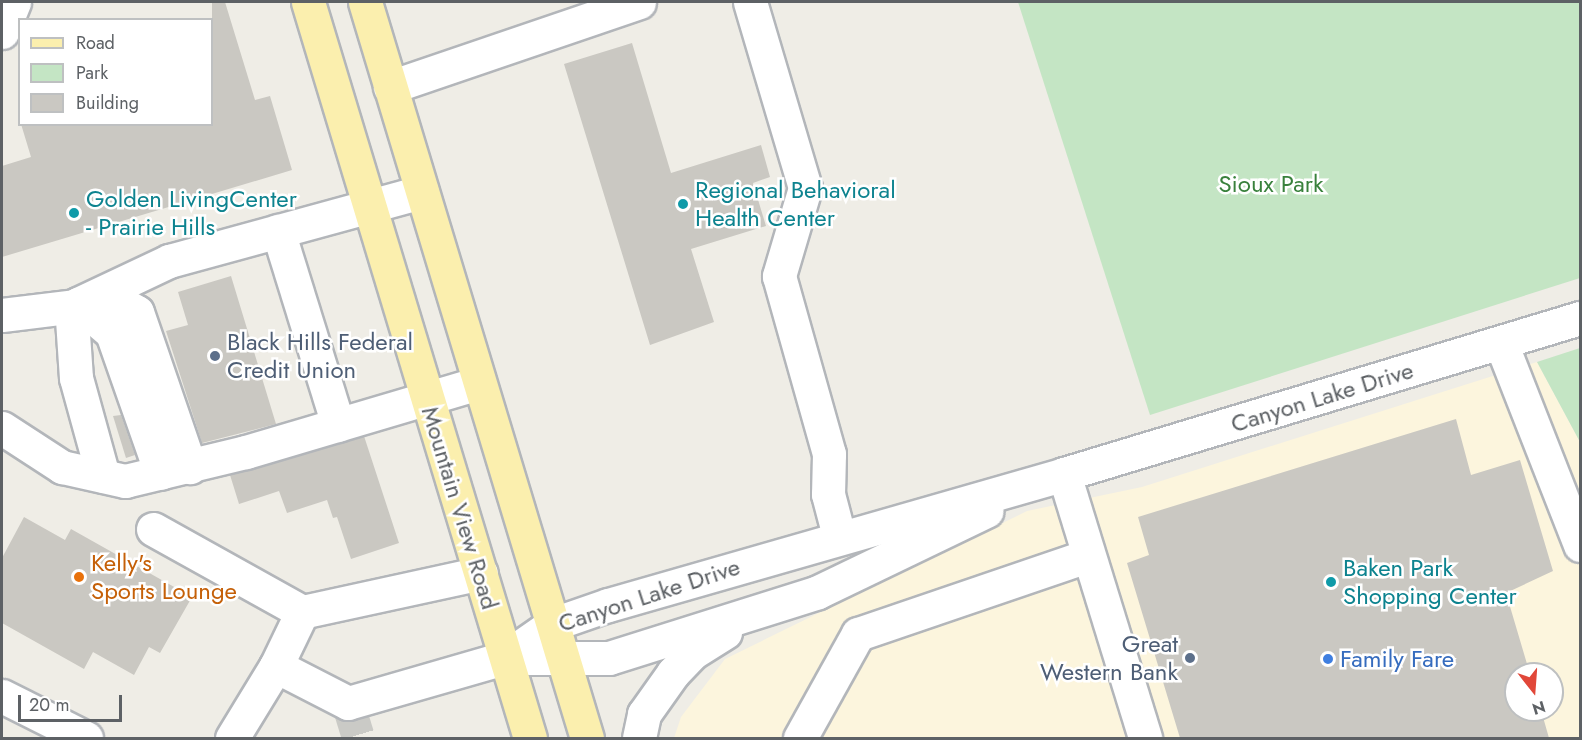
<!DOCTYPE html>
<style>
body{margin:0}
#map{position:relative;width:1582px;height:740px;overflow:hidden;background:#efede6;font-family:Jost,sans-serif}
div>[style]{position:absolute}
.commercial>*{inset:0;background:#fcf5dd}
.green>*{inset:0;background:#c4e5c4}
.building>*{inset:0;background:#cac8c2}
.minor-tunnel>*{height:33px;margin-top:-16.5px;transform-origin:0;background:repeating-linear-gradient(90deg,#cacac6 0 33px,transparent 0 49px)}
.roads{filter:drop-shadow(2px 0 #b3b6ba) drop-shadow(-2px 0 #b3b6ba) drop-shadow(0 2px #b3b6ba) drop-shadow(0 -2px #b3b6ba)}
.minor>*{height:33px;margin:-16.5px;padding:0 16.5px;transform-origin:16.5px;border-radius:16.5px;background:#fff}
.major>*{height:33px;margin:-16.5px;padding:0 16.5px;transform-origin:16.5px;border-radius:16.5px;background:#fbefae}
.dots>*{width:16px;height:16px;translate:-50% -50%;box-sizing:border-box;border:3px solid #fff;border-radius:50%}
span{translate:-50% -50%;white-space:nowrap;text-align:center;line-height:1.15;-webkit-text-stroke:5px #fff;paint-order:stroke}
.park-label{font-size:24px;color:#39813c}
.culture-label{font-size:24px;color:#0d838f}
.left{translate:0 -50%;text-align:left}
.service-label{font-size:24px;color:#4e5e75}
.right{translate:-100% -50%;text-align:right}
.street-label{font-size:24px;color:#5d6165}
.food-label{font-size:24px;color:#c56008}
.shop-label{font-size:24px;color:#366cbe}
.frame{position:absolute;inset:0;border:3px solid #5d6165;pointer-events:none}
.legend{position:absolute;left:18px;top:18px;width:195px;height:108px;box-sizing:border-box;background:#fff;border:2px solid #bec0c1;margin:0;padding:8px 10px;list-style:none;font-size:18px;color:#5d6165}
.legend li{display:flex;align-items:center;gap:12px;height:30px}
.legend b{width:30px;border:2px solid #bec0c1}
.north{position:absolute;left:1504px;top:662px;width:60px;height:60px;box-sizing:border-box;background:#fff;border:2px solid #bec0c1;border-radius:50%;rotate:163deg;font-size:16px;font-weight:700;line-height:24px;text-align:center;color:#5d6165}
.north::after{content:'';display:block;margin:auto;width:21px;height:27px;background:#e14739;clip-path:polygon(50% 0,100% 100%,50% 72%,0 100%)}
.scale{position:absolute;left:18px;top:695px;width:104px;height:27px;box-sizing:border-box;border:3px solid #5d6165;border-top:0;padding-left:8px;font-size:18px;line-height:21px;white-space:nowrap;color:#5d6165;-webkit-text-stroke:4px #fff;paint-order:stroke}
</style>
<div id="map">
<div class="commercial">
<div style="clip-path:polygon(evenodd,1537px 362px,1580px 442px,1580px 738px,674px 738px,681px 717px,725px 659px,1027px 511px,1142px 487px,1537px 362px,1516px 674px,1552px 674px,1552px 710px,1516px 710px,1516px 674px)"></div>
</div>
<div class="green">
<div style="clip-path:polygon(1018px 2px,1580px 2px,1580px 278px,1150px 415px)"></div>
<div style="clip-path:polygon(1580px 348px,1580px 442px,1537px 362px)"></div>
</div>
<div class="building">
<div style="clip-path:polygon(212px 2px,225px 2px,255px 100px,270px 96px,292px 170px,2px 257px,2px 166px,31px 157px,21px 124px,212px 124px)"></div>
<div style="clip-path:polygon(632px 43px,671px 173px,761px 145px,770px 177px,753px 183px,766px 226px,691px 249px,714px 322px,650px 345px,564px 64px)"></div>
<div style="clip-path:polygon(231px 276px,276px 424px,202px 443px,166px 331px,188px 325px,178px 292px)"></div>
<div style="clip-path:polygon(121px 415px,135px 455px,126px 458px,113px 416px)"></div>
<div style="clip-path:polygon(1456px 419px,1471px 475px,1520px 460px,1553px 571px,1506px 593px,1530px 674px,1516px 674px,1516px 710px,1541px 710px,1549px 738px,1180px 738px,1127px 563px,1149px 555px,1138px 517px)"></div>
<div style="clip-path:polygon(364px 436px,399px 543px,351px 559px,337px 517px,333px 518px,327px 500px,287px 513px,279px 491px,239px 504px,230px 475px)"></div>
<div style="clip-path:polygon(24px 517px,65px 540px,71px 529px,192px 597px,160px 653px,149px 647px,134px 675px,93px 652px,84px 669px,2px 623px,2px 558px)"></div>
</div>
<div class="minor-tunnel">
<div style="left:348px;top:703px;width:37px;rotate:73deg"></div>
</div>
<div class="roads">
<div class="minor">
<div style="left:750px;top:2px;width:194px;rotate:73.5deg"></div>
<div style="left:805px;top:188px;width:92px;rotate:106.5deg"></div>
<div style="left:779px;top:276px;width:185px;rotate:74.3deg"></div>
<div style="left:829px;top:454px;width:40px;rotate:91.4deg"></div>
<div style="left:828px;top:494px;width:43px;rotate:75.3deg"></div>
<div style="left:2px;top:32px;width:32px;rotate:-68deg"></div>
<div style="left:390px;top:87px;width:263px;rotate:-18.8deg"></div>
<div style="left:278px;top:231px;width:203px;rotate:72.8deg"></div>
<div style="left:78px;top:304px;width:45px;rotate:40.5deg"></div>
<div style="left:112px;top:333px;width:148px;rotate:70.7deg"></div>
<div style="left:2px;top:315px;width:100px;rotate:-6.9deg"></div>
<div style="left:101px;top:303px;width:22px;rotate:3deg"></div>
<div style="left:123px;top:304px;width:16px;rotate:30deg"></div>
<div style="left:137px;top:312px;width:164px;rotate:71.1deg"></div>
<div style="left:1501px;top:343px;width:217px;rotate:68.6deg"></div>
<div style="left:2px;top:428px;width:72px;rotate:33deg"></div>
<div style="left:62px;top:467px;width:65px;rotate:12.5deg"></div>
<div style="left:125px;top:481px;width:124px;rotate:-13.5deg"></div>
<div style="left:246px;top:452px;width:243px;rotate:-16.5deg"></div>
<div style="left:1064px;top:474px;width:276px;rotate:72.9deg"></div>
<div style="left:103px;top:476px;width:102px;rotate:-105.4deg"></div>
<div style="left:76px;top:378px;width:59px;rotate:-93.9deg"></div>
<div style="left:72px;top:319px;width:16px;rotate:-68deg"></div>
<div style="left:78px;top:304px;width:101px;rotate:-25.3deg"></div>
<div style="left:169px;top:261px;width:262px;rotate:-15.3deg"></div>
<div style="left:153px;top:529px;width:171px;rotate:29.1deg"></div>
<div style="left:302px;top:612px;width:183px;rotate:-12.3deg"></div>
<div style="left:504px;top:658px;width:60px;rotate:-34.8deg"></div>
<div style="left:553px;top:624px;width:58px;rotate:-19.1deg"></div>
<div style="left:608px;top:605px;width:474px;rotate:-16deg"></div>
<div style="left:1064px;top:474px;width:539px;rotate:-16.82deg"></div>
<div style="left:276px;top:666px;width:81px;rotate:27.2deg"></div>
<div style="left:348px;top:703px;width:162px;rotate:-16.1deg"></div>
<div style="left:504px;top:658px;width:105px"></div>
<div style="left:609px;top:658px;width:219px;rotate:-17.5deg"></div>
<div style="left:818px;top:592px;width:187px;rotate:-25.7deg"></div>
<div style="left:2px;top:696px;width:94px;rotate:26.6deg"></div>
<div style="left:232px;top:738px;width:84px;rotate:-58.6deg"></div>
<div style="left:276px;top:666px;width:60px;rotate:-64.3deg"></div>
<div style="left:639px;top:738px;width:25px;rotate:-78deg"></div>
<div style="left:644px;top:714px;width:50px;rotate:-54.7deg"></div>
<div style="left:673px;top:673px;width:28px;rotate:-46deg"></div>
<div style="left:692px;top:653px;width:39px;rotate:-32deg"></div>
<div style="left:800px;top:738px;width:119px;rotate:-60.9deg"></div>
<div style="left:858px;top:634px;width:242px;rotate:-18.8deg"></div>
</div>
<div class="major">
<div style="left:308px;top:2px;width:769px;rotate:73.22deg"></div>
<div style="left:365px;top:2px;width:769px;rotate:73.22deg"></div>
</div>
</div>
<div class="dots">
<div style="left:683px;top:204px;background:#0f9aa8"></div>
<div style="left:74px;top:213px;background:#0f9aa8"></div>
<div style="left:215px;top:356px;background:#5c6f8a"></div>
<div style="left:79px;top:577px;background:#e8710a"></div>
<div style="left:1331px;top:582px;background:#0f9aa8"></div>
<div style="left:1190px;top:658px;background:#5c6f8a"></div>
<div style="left:1328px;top:659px;background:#3f7fe0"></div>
</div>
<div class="park-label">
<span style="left:1271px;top:184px">Sioux Park</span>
</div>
<div class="culture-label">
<span class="left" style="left:695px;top:204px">Regional Behavioral<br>Health Center</span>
<span class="left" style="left:86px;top:213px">Golden LivingCenter<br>- Prairie Hills</span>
<span class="left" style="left:1343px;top:582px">Baken Park<br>Shopping Center</span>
</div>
<div class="service-label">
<span class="left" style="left:227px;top:356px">Black Hills Federal<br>Credit Union</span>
<span class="right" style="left:1178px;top:658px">Great<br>Western Bank</span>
</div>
<div class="street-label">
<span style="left:1322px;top:397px;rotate:-17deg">Canyon Lake Drive</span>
<span style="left:460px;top:508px;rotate:73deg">Mountain View Road</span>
<span style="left:649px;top:595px;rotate:-18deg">Canyon Lake Drive</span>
</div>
<div class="food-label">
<span class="left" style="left:91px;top:577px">Kelly's<br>Sports Lounge</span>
</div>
<div class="shop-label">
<span class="left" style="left:1340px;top:659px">Family Fare</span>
</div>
<div class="frame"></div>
<ul class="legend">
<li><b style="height:8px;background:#fbefae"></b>Road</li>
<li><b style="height:16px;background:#c4e5c4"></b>Park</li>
<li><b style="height:16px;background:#cac8c2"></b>Building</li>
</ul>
<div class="north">N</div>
<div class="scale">20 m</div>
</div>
